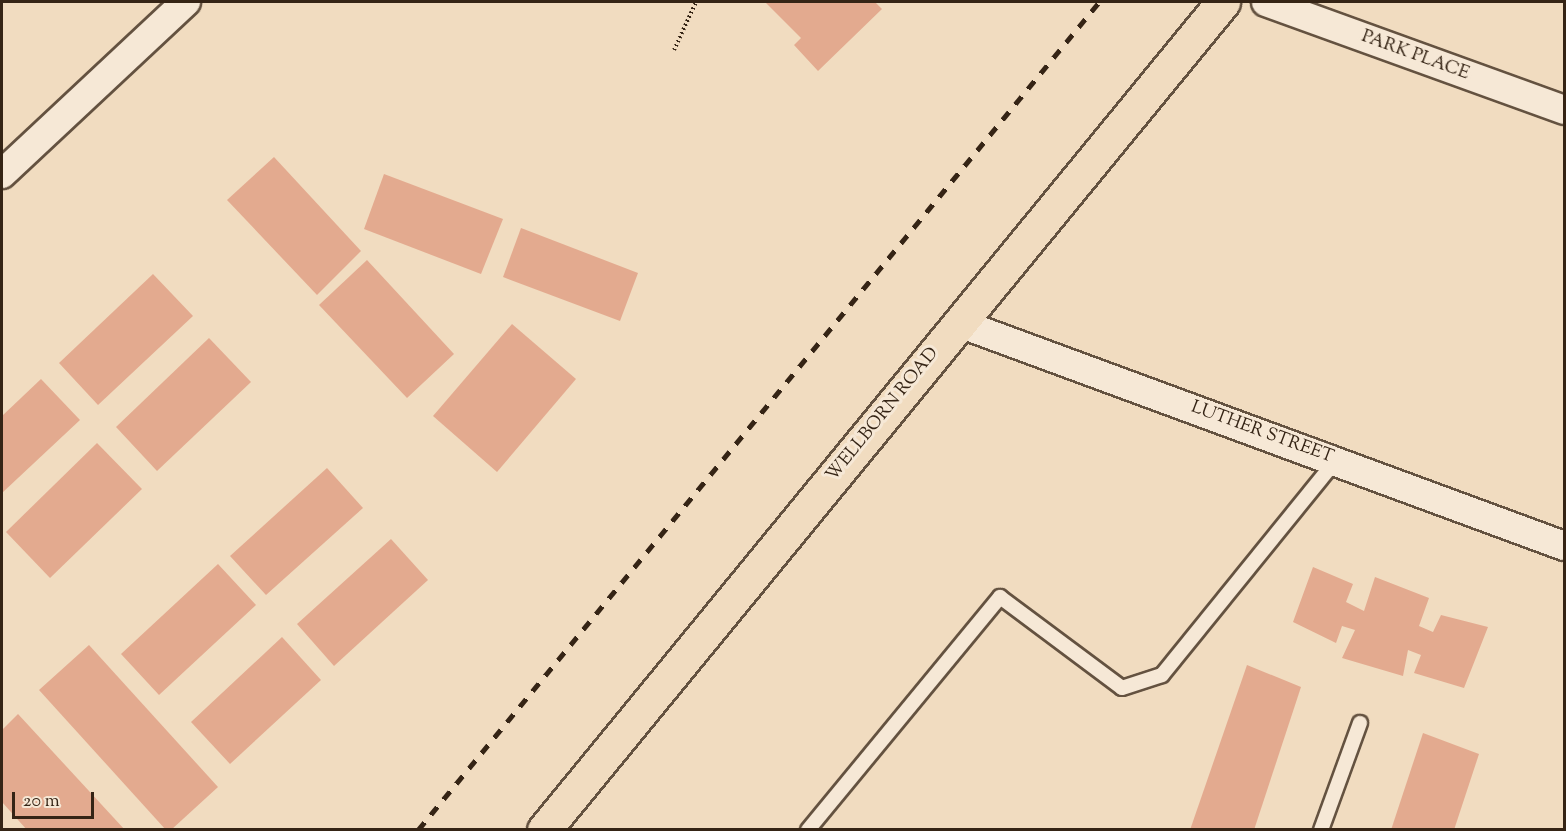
<!DOCTYPE html>
<style>
body{margin:0}
#map{position:relative;width:1566px;height:831px;overflow:hidden;background:#f1dcc0;font-family:"Sorts Mill Goudy",serif}
div>[style]{position:absolute}
.building>*{inset:0;background:#e3aa8f}
.path>*{height:4px;margin-top:-2px;transform-origin:0;background:repeating-linear-gradient(90deg,#352415 0 1.5px,transparent 0 4.5px)}
.roads{filter:drop-shadow(2px 0 #645240) drop-shadow(-2px 0 #645240) drop-shadow(0 2px #645240) drop-shadow(0 -2px #645240)}
.service>*{height:14px;margin:-7px;padding:0 7px;transform-origin:7px;border-radius:7px;background:#f6e8d6}
.minor>*{height:28px;margin:-14px;padding:0 14px;transform-origin:14px;border-radius:14px;background:#f6e8d6}
.primary>*{height:33px;margin:-16.5px;padding:0 16.5px;transform-origin:16.5px;border-radius:16.5px;background:#f1dcc0}
.rail>*{height:4.5px;margin-top:-2.25px;transform-origin:0;background:repeating-linear-gradient(90deg,#352415 0 10px,transparent 0 20px)}
span{translate:-50% -50%;white-space:nowrap;text-align:center;line-height:1.15;-webkit-text-stroke:6px #f6e8d6;paint-order:stroke}
.street-label{font-size:18px;color:#352415}
.frame{position:absolute;inset:0;border:3px solid #352415;pointer-events:none}
.scale{position:absolute;left:12px;top:792px;width:82px;height:27px;box-sizing:border-box;border:3px solid #352415;border-top:0;padding-left:8px;font-size:18px;line-height:21px;white-space:nowrap;color:#352415;-webkit-text-stroke:4px #f6e8d6;paint-order:stroke}
</style>
<div id="map">
<div class="building">
<div style="clip-path:polygon(765px 2px,875px 2px,882px 9px,818px 71px,794px 45px,801px 38px)"></div>
<div style="clip-path:polygon(274px 157px,361px 251px,317px 295px,227px 200px)"></div>
<div style="clip-path:polygon(384px 174px,503px 219px,481px 274px,364px 229px)"></div>
<div style="clip-path:polygon(521px 228px,638px 273px,620px 321px,503px 277px)"></div>
<div style="clip-path:polygon(367px 260px,454px 354px,407px 398px,319px 305px)"></div>
<div style="clip-path:polygon(153px 274px,193px 316px,98px 405px,59px 363px)"></div>
<div style="clip-path:polygon(512px 324px,576px 379px,497px 472px,433px 416px)"></div>
<div style="clip-path:polygon(209px 338px,251px 382px,157px 471px,116px 427px)"></div>
<div style="clip-path:polygon(41px 379px,80px 420px,2px 493px,2px 416px)"></div>
<div style="clip-path:polygon(97px 443px,142px 489px,50px 578px,6px 532px)"></div>
<div style="clip-path:polygon(327px 468px,363px 508px,266px 595px,230px 556px)"></div>
<div style="clip-path:polygon(391px 539px,428px 580px,334px 666px,297px 624px)"></div>
<div style="clip-path:polygon(218px 564px,256px 605px,159px 695px,121px 654px)"></div>
<div style="clip-path:polygon(1313px 567px,1353px 584px,1346px 602px,1364px 611px,1375px 577px,1429px 598px,1419px 626px,1433px 632px,1441px 615px,1488px 627px,1464px 688px,1414px 673px,1421px 655px,1408px 650px,1403px 676px,1342px 658px,1355px 630px,1342px 626px,1336px 643px,1293px 622px)"></div>
<div style="clip-path:polygon(282px 637px,321px 680px,230px 764px,191px 722px)"></div>
<div style="clip-path:polygon(89px 645px,218px 787px,171px 830px,166px 830px,39px 690px)"></div>
<div style="clip-path:polygon(1247px 665px,1301px 687px,1254px 830px,1190px 830px)"></div>
<div style="clip-path:polygon(18px 714px,125px 830px,27px 830px,2px 802px,2px 730px)"></div>
<div style="clip-path:polygon(1423px 733px,1479px 754px,1454px 830px,1391px 830px)"></div>
</div>
<div class="path">
<div style="left:674px;top:50px;width:53px;rotate:-65.4deg"></div>
</div>
<div class="roads">
<div class="service">
<div style="left:808px;top:830px;width:302px;rotate:-50.5deg"></div>
<div style="left:1000px;top:597px;width:152px;rotate:36.7deg"></div>
<div style="left:1122px;top:688px;width:42px;rotate:-18deg"></div>
<div style="left:1162px;top:675px;width:278px;rotate:-51deg"></div>
<div style="left:1321px;top:830px;width:114px;rotate:-70deg"></div>
</div>
<div class="minor">
<div style="left:1266px;top:2px;width:317px;rotate:19.9deg"></div>
<div style="left:2px;top:174px;width:252px;rotate:-43.1deg"></div>
<div style="left:959px;top:323px;width:645px;rotate:20.23deg"></div>
</div>
<div class="primary">
<div style="left:544px;top:830px;width:1071px;rotate:-50.65deg"></div>
</div>
</div>
<div class="rail">
<div style="left:418px;top:830px;width:1072px;rotate:-50.56deg"></div>
</div>
<div class="street-label">
<span style="left:1415px;top:56px;rotate:20deg">PARK PLACE</span>
<span style="left:883px;top:415px;rotate:-51deg">WELLBORN ROAD</span>
<span style="left:1262px;top:433px;rotate:20deg">LUTHER STREET</span>
</div>
<div class="frame"></div>
<div class="scale">20 m</div>
</div>
